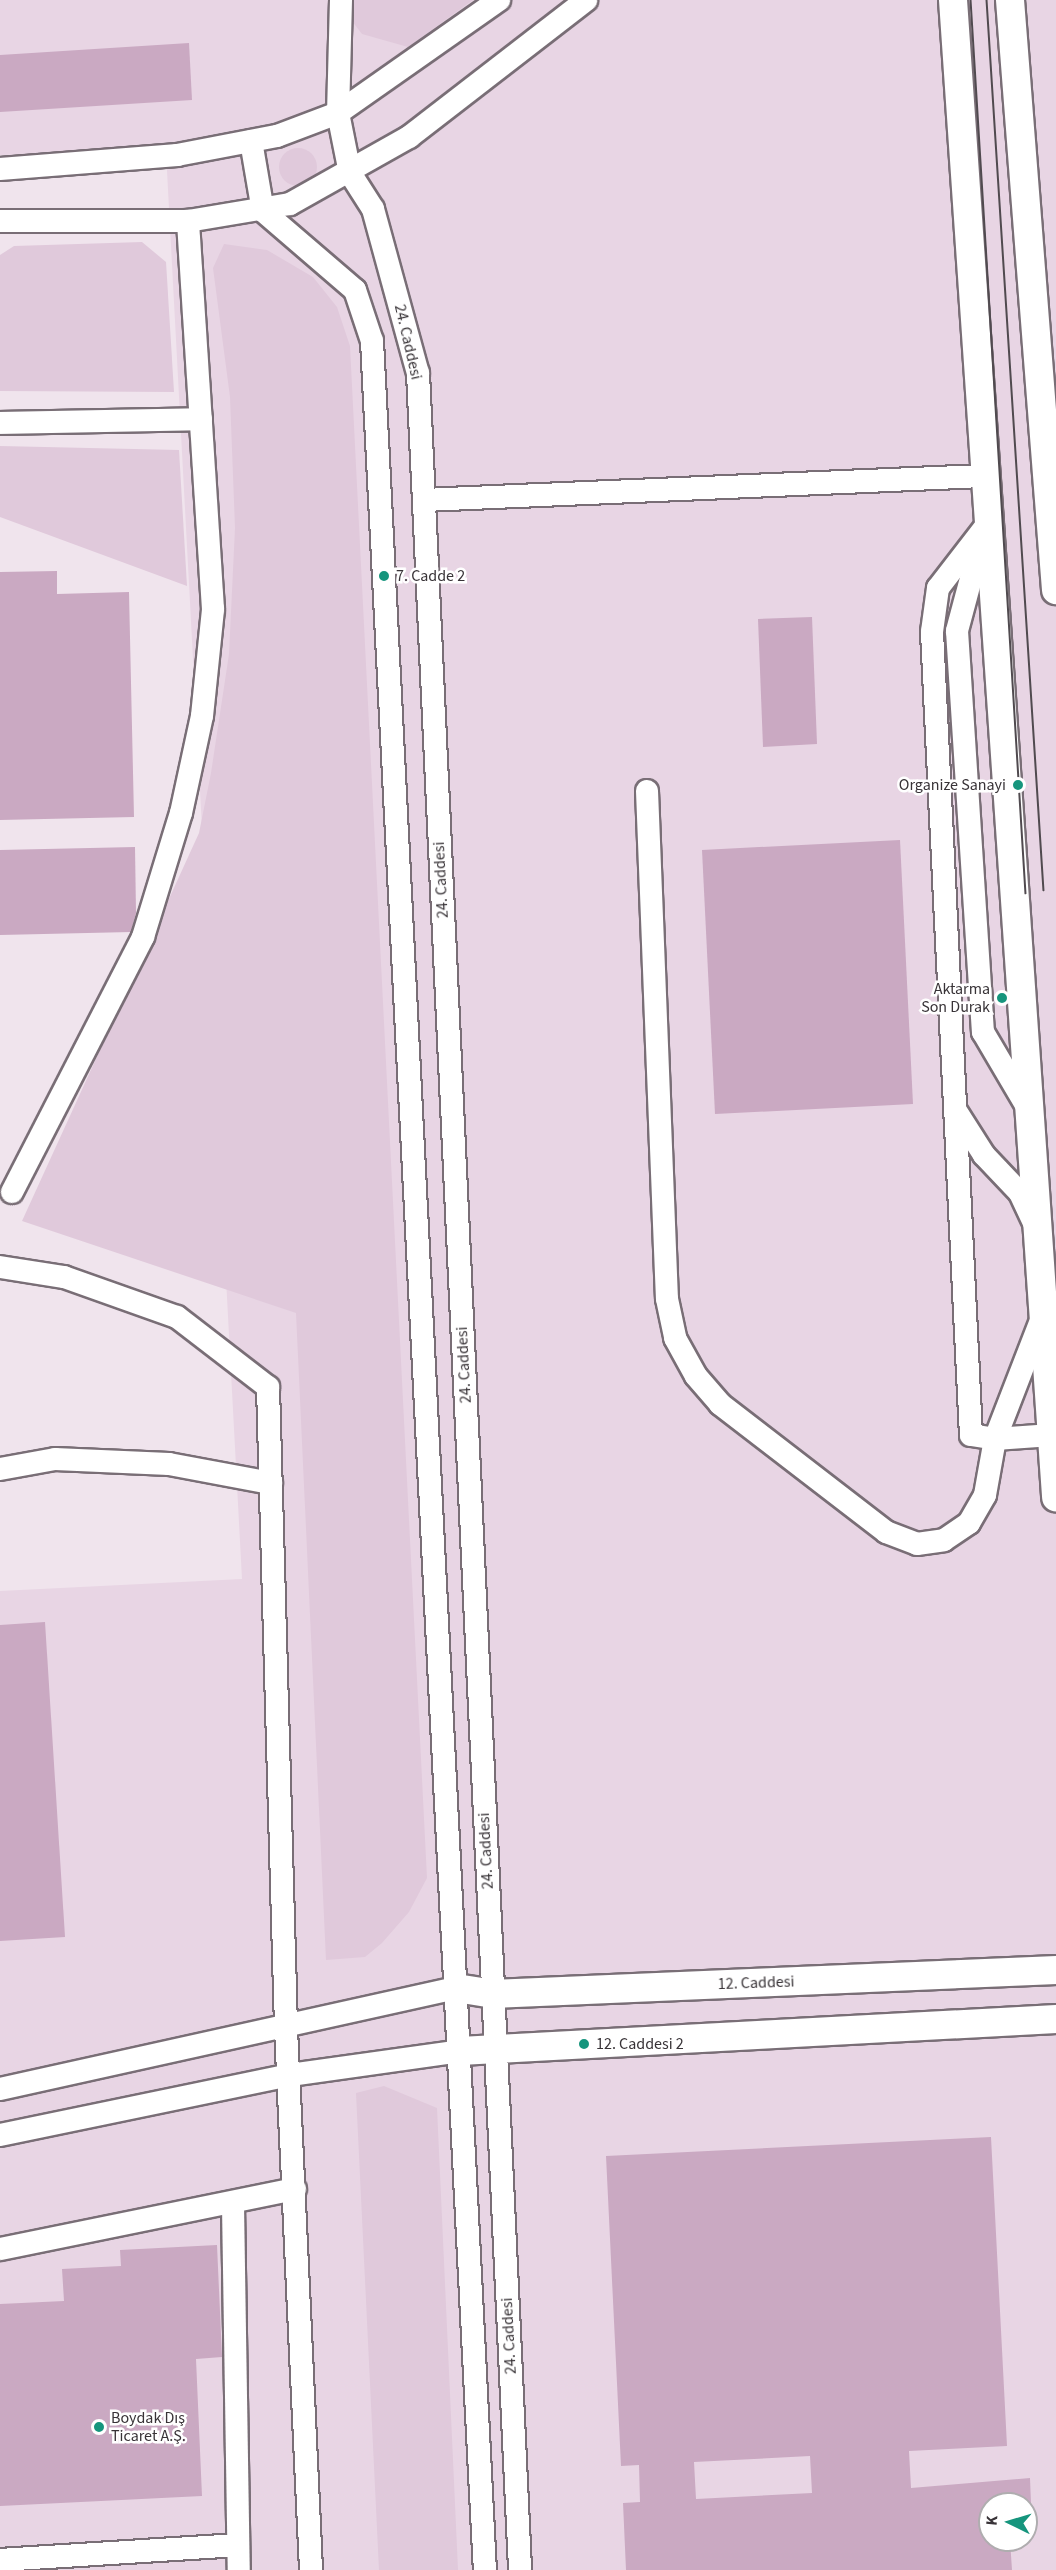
<!DOCTYPE html>
<meta charset="utf-8">
<style>
body{margin:0}
#map{position:relative;width:1056px;height:2570px;overflow:hidden;background:#f0e4ed;font-family:"Source Sans 3",sans-serif}
div>[style]{position:absolute}
.built>*{inset:0;background:#e8d5e4}
.green>*{inset:0;background:#e0c9db}
.round{border-radius:50%}
.building>*{inset:0;background:#caa9c2}
.roads{filter:drop-shadow(2px 0 #796e76) drop-shadow(-2px 0 #796e76) drop-shadow(0 2px #796e76) drop-shadow(0 -2px #796e76)}
.minor>*{height:22px;margin:-11px;padding:0 11px;transform-origin:11px;border-radius:11px;background:#fff}
.major>*{height:28px;margin:-14px;padding:0 14px;transform-origin:14px;border-radius:14px;background:#fff}
.tram>*{height:1.5px;margin:-0.75px;padding:0 0.75px;transform-origin:0.75px;border-radius:0.75px;background:#504a4f}
.dots>*{width:16px;height:16px;translate:-50% -50%;box-sizing:border-box;border:3px solid #fff;border-radius:50%}
span{translate:-50% -50%;white-space:nowrap;text-align:center;line-height:1.15;-webkit-text-stroke:5px #fff;paint-order:stroke}
.street-label{font-size:16px;color:#383337}
.poi-label{font-size:16px;color:#383337}
.left{translate:0 -50%;text-align:left}
.right{translate:-100% -50%;text-align:right}
.north{position:absolute;left:978px;top:2492px;width:60px;height:60px;box-sizing:border-box;background:#fff;border:2px solid #afadaf;border-radius:50%;rotate:275deg;font-size:16px;font-weight:700;line-height:24px;text-align:center;color:#383337}
.north::after{content:'';display:block;margin:auto;width:21px;height:27px;background:#16957d;clip-path:polygon(50% 0,100% 100%,50% 72%,0 100%)}
</style>
<div id="map">
<div class="built">
<div style="clip-path:polygon(evenodd,0 0,1056px 0,1056px 2570px,0 2570px,0 1591px,242px 1579px,166px 152px,0 155px,0 0,990px 2504px,1026px 2504px,1026px 2540px,990px 2540px,990px 2504px)"></div>
</div>
<div class="green">
<div style="clip-path:polygon(351px 0,473px 0,408px 47px,362px 34px,352px 21px)"></div>
<div class="round" style="left:279px;top:148px;width:38px;height:38px"></div>
<div style="clip-path:polygon(142px 242px,166px 262px,174px 392px,0 391px,0 255px,14px 246px)"></div>
<div style="clip-path:polygon(224px 244px,267px 250px,313px 277px,337px 307px,350px 346px,427px 1878px,409px 1912px,382px 1943px,365px 1957px,326px 1960px,296px 1313px,22px 1221px,199px 833px,211px 773px,229px 654px,235px 528px,230px 397px,213px 268px)"></div>
<div style="clip-path:polygon(0 446px,179px 450px,187px 586px,0 517px)"></div>
<div style="clip-path:polygon(384px 2086px,437px 2108px,458px 2570px,379px 2570px,356px 2093px)"></div>
</div>
<div class="building">
<div style="clip-path:polygon(189px 43px,192px 100px,0 112px,0 55px)"></div>
<div style="clip-path:polygon(57px 571px,57px 594px,129px 592px,134px 817px,0 820px,0 572px)"></div>
<div style="clip-path:polygon(812px 617px,817px 744px,763px 747px,758px 619px)"></div>
<div style="clip-path:polygon(900px 840px,913px 1104px,715px 1114px,702px 850px)"></div>
<div style="clip-path:polygon(135px 847px,136px 913px,131px 932px,0 935px,0 850px)"></div>
<div style="clip-path:polygon(45px 1622px,65px 1937px,0 1941px,0 1625px)"></div>
<div style="clip-path:polygon(evenodd,991px 2137px,1007px 2446px,909px 2451px,911px 2488px,1030px 2478px,1031px 2504px,990px 2504px,990px 2540px,1010px 2540px,1012px 2570px,626px 2570px,623px 2503px,640px 2502px,639px 2465px,621px 2466px,606px 2156px,991px 2137px,810px 2456px,812px 2493px,696px 2499px,694px 2462px,810px 2456px)"></div>
<div style="clip-path:polygon(217px 2245px,222px 2357px,196px 2359px,202px 2496px,0 2506px,0 2304px,64px 2301px,62px 2269px,121px 2266px,120px 2250px)"></div>
</div>
<div class="roads">
<div class="minor">
<div style="left:341px;top:0;width:113px;rotate:91.5deg"></div>
<div style="left:338px;top:113px;width:61px;rotate:78.7deg"></div>
<div style="left:350px;top:173px;width:43px;rotate:57.4deg"></div>
<div style="left:373px;top:209px;width:170px;rotate:74.7deg"></div>
<div style="left:418px;top:373px;width:2199px;rotate:87.34deg"></div>
<div style="left:251px;top:141px;width:71px;rotate:80.3deg"></div>
<div style="left:263px;top:211px;width:121px;rotate:40.7deg"></div>
<div style="left:355px;top:290px;width:54px;rotate:71.6deg"></div>
<div style="left:372px;top:341px;width:2232px;rotate:87.1deg"></div>
<div style="left:0;top:169px;width:178px;rotate:-4.5deg"></div>
<div style="left:177px;top:155px;width:102px;rotate:-10.8deg"></div>
<div style="left:277px;top:136px;width:65px;rotate:-20.7deg"></div>
<div style="left:338px;top:113px;width:197px;rotate:-35.1deg"></div>
<div style="left:0;top:221px;width:188px"></div>
<div style="left:188px;top:221px;width:103px;rotate:-9.5deg"></div>
<div style="left:290px;top:204px;width:137px;rotate:-29.4deg"></div>
<div style="left:409px;top:137px;width:224px;rotate:-37.7deg"></div>
<div style="left:0;top:423px;width:201px;rotate:-1.1deg"></div>
<div style="left:424px;top:500px;width:559px;rotate:-2.46deg"></div>
<div style="left:986px;top:526px;width:78px;rotate:127.7deg"></div>
<div style="left:938px;top:588px;width:44px;rotate:97.8deg"></div>
<div style="left:932px;top:632px;width:804px;rotate:87.22deg"></div>
<div style="left:971px;top:1435px;width:24px;rotate:9deg"></div>
<div style="left:995px;top:1439px;width:130px;rotate:-68.8deg"></div>
<div style="left:984px;top:530px;width:105px;rotate:105deg"></div>
<div style="left:957px;top:631px;width:402px;rotate:86.3deg"></div>
<div style="left:983px;top:1032px;width:91px;rotate:59.5deg"></div>
<div style="left:647px;top:791px;width:508px;rotate:87.75deg"></div>
<div style="left:667px;top:1299px;width:40px;rotate:78deg"></div>
<div style="left:675px;top:1338px;width:43px;rotate:61.1deg"></div>
<div style="left:696px;top:1376px;width:37px;rotate:49deg"></div>
<div style="left:720px;top:1404px;width:210px;rotate:37.6deg"></div>
<div style="left:886px;top:1532px;width:33px;rotate:21deg"></div>
<div style="left:917px;top:1544px;width:27px;rotate:-8deg"></div>
<div style="left:944px;top:1540px;width:30px;rotate:-34deg"></div>
<div style="left:969px;top:1523px;width:32px;rotate:-60deg"></div>
<div style="left:985px;top:1495px;width:57px;rotate:-79.9deg"></div>
<div style="left:995px;top:1439px;width:57px;rotate:-4deg"></div>
<div style="left:956px;top:1111px;width:52px;rotate:57.5deg"></div>
<div style="left:984px;top:1155px;width:52px;rotate:46.5deg"></div>
<div style="left:1020px;top:1193px;width:33px;rotate:65deg"></div>
<div style="left:12px;top:1192px;width:287px;rotate:-62.8deg"></div>
<div style="left:143px;top:937px;width:130px;rotate:-73deg"></div>
<div style="left:181px;top:813px;width:99px;rotate:-77.8deg"></div>
<div style="left:202px;top:716px;width:108px;rotate:-84.1deg"></div>
<div style="left:213px;top:609px;width:389px;rotate:-93.7deg"></div>
<div style="left:0;top:1267px;width:65px;rotate:8.9deg"></div>
<div style="left:64px;top:1277px;width:120px;rotate:19.5deg"></div>
<div style="left:177px;top:1317px;width:115px;rotate:37.6deg"></div>
<div style="left:268px;top:1387px;width:642px;rotate:88.39deg"></div>
<div style="left:286px;top:2029px;width:542px;rotate:87.35deg"></div>
<div style="left:0;top:1469px;width:56px;rotate:-10.3deg"></div>
<div style="left:55px;top:1459px;width:114px;rotate:2.5deg"></div>
<div style="left:169px;top:1464px;width:104px;rotate:10.6deg"></div>
<div style="left:0;top:2089px;width:467px;rotate:-12.5deg"></div>
<div style="left:0;top:2135px;width:296px;rotate:-11.7deg"></div>
<div style="left:290px;top:2075px;width:172px;rotate:-8deg"></div>
<div style="left:233px;top:2205px;width:365px;rotate:89.1deg"></div>
<div style="left:0;top:2249px;width:301px;rotate:-11.5deg"></div>
<div style="left:0;top:2560px;width:238px;rotate:-3.6deg"></div>
</div>
<div class="major">
<div style="left:953px;top:0;width:1501px;rotate:86.06deg"></div>
<div style="left:1010px;top:0;width:592px;rotate:85.54deg"></div>
<div style="left:456px;top:1988px;width:36px;rotate:9deg"></div>
<div style="left:492px;top:1994px;width:565px;rotate:-2.44deg"></div>
<div style="left:460px;top:2051px;width:597px;rotate:-3.07deg"></div>
</div>
</div>
<div class="tram">
<div style="left:971px;top:0;width:895px;rotate:86.48deg"></div>
<div style="left:987px;top:0;width:892px;rotate:86.34deg"></div>
</div>
<div class="dots">
<div style="left:384px;top:576px;background:#16957d"></div>
<div style="left:1018px;top:785px;background:#16957d"></div>
<div style="left:1002px;top:998px;background:#16957d"></div>
<div style="left:584px;top:2044px;background:#16957d"></div>
<div style="left:99px;top:2427px;background:#16957d"></div>
</div>
<div class="street-label">
<span style="left:408px;top:342px;rotate:77deg">24. Caddesi</span>
<span style="left:441px;top:880px;rotate:-93deg">24. Caddesi</span>
<span style="left:464px;top:1365px;rotate:-93deg">24. Caddesi</span>
<span style="left:486px;top:1851px;rotate:-93deg">24. Caddesi</span>
<span style="left:756px;top:1983px;rotate:-2deg">12. Caddesi</span>
<span style="left:509px;top:2336px;rotate:-93deg">24. Caddesi</span>
</div>
<div class="poi-label">
<span class="left" style="left:396px;top:576px">7. Cadde 2</span>
<span class="right" style="left:1006px;top:785px">Organize Sanayi</span>
<span class="right" style="left:990px;top:998px">Aktarma<br>Son Durak</span>
<span class="left" style="left:596px;top:2044px">12. Caddesi 2</span>
<span class="left" style="left:111px;top:2427px">Boydak Dış<br>Ticaret A.Ş.</span>
</div>
<div class="north">K</div>
</div>
